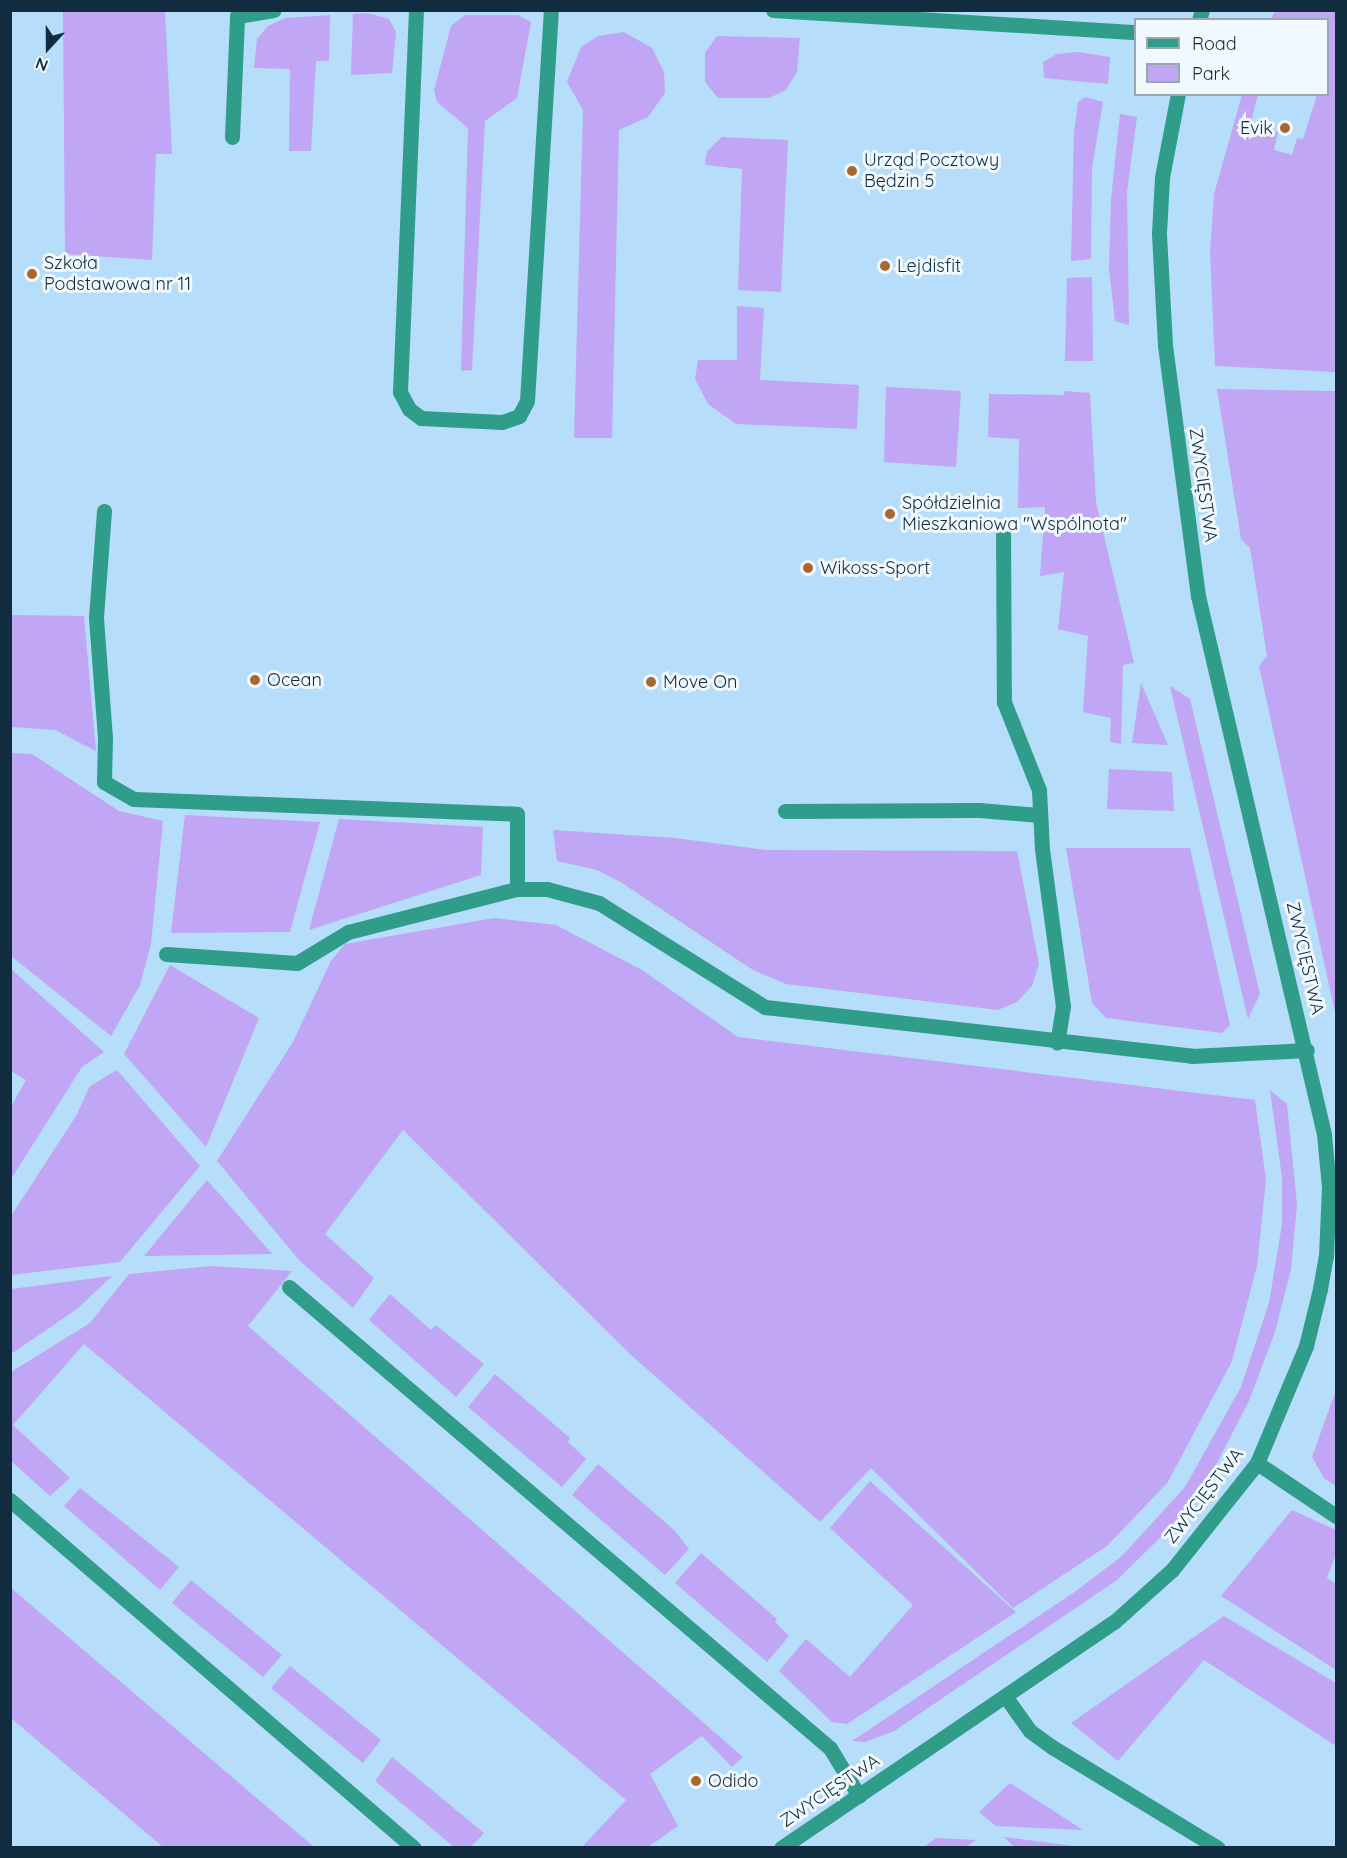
<!DOCTYPE html>
<meta charset="utf-8">
<style>
body{margin:0}
#map{position:relative;width:1347px;height:1858px;overflow:hidden;background:#b6ddf9;font-family:Quicksand,sans-serif}
div>[style]{position:absolute}
.green>*{inset:0;background:#c0a6f4}
.service>*{height:15px;margin:-7.5px;padding:0 7.5px;transform-origin:7.5px;border-radius:7.5px;background:#2f9d8a}
.minor>*{height:15px;margin:-7.5px;padding:0 7.5px;transform-origin:7.5px;border-radius:7.5px;background:#2f9d8a}
.dots>*{width:16px;height:16px;translate:-50% -50%;box-sizing:border-box;border:3px solid #f2f9fe;border-radius:50%}
span{translate:-50% -50%;white-space:nowrap;text-align:center;line-height:1.15;-webkit-text-stroke:6px #f2f9fe;paint-order:stroke}
.poi-label{font-size:18px;color:#102c3e}
.right{translate:-100% -50%;text-align:right}
.left{translate:0 -50%;text-align:left}
.street-label{font-size:18px;color:#102c3e}
.frame{position:absolute;inset:0;border:12px solid #102c3e;pointer-events:none}
.legend{position:absolute;left:1134px;top:18px;width:195px;height:78px;box-sizing:border-box;background:#f2f9fe;border:2px solid #98a7b1;margin:0;padding:8px 10px;list-style:none;font-size:18px;color:#102c3e}
.legend li{display:flex;align-items:center;gap:12px;height:30px}
.legend b{width:30px;border:2px solid #98a7b1}
.north{position:absolute;left:18px;top:18px;width:60px;height:60px;-webkit-text-stroke:4px #f2f9fe;paint-order:stroke;rotate:201deg;font-size:16px;font-weight:700;line-height:24px;text-align:center;color:#102c3e}
.north::after{content:'';display:block;margin:auto;width:21px;height:27px;background:#102c3e;clip-path:polygon(50% 0,100% 100%,50% 72%,0 100%)}
</style>
<div id="map">
<div class="green">
<div style="clip-path:polygon(63px 11px,165px 11px,172px 154px,156px 154px,152px 260px,65px 254px)"></div>
<div style="clip-path:polygon(1275px 11px,1336px 11px,1336px 372px,1215px 366px,1210px 251px,1214px 194px,1242px 95px,1258px 95px,1250px 125px,1278px 132px,1274px 150px,1292px 155px,1297px 138px,1303px 139px,1317px 95px,1328px 94px,1328px 20px,1271px 19px)"></div>
<div style="clip-path:polygon(367px 13px,389px 19px,396px 32px,392px 73px,351px 75px,353px 14px)"></div>
<div style="clip-path:polygon(330px 15px,329px 61px,316px 61px,311px 151px,289px 151px,290px 69px,254px 68px,257px 39px,268px 26px,285px 18px)"></div>
<div style="clip-path:polygon(465px 15px,518px 15px,531px 22px,517px 98px,485px 121px,472px 370px,461px 371px,468px 128px,437px 102px,434px 90px,451px 26px)"></div>
<div style="clip-path:polygon(624px 32px,652px 48px,664px 72px,665px 93px,648px 117px,619px 130px,612px 438px,574px 438px,583px 110px,567px 82px,581px 47px,598px 36px)"></div>
<div style="clip-path:polygon(717px 36px,800px 38px,797px 72px,786px 90px,769px 98px,718px 98px,705px 82px,705px 53px)"></div>
<div style="clip-path:polygon(1078px 52px,1110px 57px,1108px 84px,1044px 78px,1043px 62px,1057px 54px)"></div>
<div style="clip-path:polygon(1085px 97px,1103px 102px,1092px 168px,1091px 259px,1071px 261px,1074px 133px,1078px 102px)"></div>
<div style="clip-path:polygon(1120px 114px,1137px 117px,1127px 192px,1129px 325px,1115px 321px,1109px 269px,1111px 199px)"></div>
<div style="clip-path:polygon(722px 137px,788px 140px,781px 292px,738px 290px,742px 169px,705px 165px,707px 151px)"></div>
<div style="clip-path:polygon(1092px 277px,1093px 361px,1065px 361px,1067px 278px)"></div>
<div style="clip-path:polygon(737px 306px,764px 308px,760px 380px,859px 385px,857px 429px,736px 424px,708px 404px,695px 379px,698px 360px,737px 360px)"></div>
<div style="clip-path:polygon(886px 387px,961px 391px,956px 467px,884px 462px)"></div>
<div style="clip-path:polygon(1217px 389px,1336px 391px,1336px 1017px,1259px 666px,1267px 656px,1250px 548px,1241px 539px)"></div>
<div style="clip-path:polygon(1065px 391px,1090px 393px,1096px 502px,1134px 663px,1123px 665px,1121px 744px,1110px 742px,1111px 718px,1083px 712px,1088px 636px,1058px 629px,1064px 572px,1040px 576px,1045px 507px,1018px 508px,1019px 439px,988px 437px,989px 394px,1064px 395px)"></div>
<div style="clip-path:polygon(11px 615px,84px 616px,96px 751px,55px 730px,11px 727px)"></div>
<div style="clip-path:polygon(1141px 683px,1168px 745px,1132px 743px)"></div>
<div style="clip-path:polygon(1170px 686px,1190px 699px,1260px 994px,1248px 1019px)"></div>
<div style="clip-path:polygon(11px 753px,32px 754px,119px 811px,163px 821px,151px 944px,140px 985px,111px 1036px,11px 956px)"></div>
<div style="clip-path:polygon(1109px 769px,1172px 772px,1174px 811px,1107px 809px)"></div>
<div style="clip-path:polygon(185px 815px,320px 822px,290px 932px,171px 933px)"></div>
<div style="clip-path:polygon(339px 819px,483px 827px,481px 875px,309px 930px)"></div>
<div style="clip-path:polygon(553px 830px,675px 838px,766px 850px,1017px 851px,1039px 964px,1032px 986px,1017px 1002px,998px 1010px,786px 984px,753px 970px,622px 883px,597px 870px,557px 861px)"></div>
<div style="clip-path:polygon(1066px 848px,1190px 848px,1230px 1025px,1222px 1033px,1106px 1018px,1092px 1003px)"></div>
<div style="clip-path:polygon(494px 918px,556px 925px,642px 970px,738px 1037px,1255px 1100px,1266px 1180px,1257px 1266px,1232px 1361px,1168px 1482px,1107px 1546px,1013px 1608px,871px 1468px,820px 1522px,630px 1354px,403px 1130px,325px 1234px,374px 1278px,353px 1308px,299px 1260px,217px 1161px,293px 1042px,331px 961px,345px 944px)"></div>
<div style="clip-path:polygon(170px 965px,259px 1018px,206px 1147px,124px 1054px)"></div>
<div style="clip-path:polygon(11px 969px,104px 1052px,82px 1067px,11px 1179px,11px 1107px,26px 1080px,11px 1071px)"></div>
<div style="clip-path:polygon(117px 1070px,200px 1166px,120px 1262px,11px 1275px,11px 1216px,76px 1116px,90px 1086px)"></div>
<div style="clip-path:polygon(1270px 1090px,1287px 1104px,1297px 1205px,1291px 1269px,1275px 1332px,1249px 1401px,1216px 1465px,1171px 1527px,1117px 1580px,894px 1731px,865px 1742px,852px 1741px,1076px 1591px,1122px 1556px,1185px 1487px,1241px 1387px,1269px 1303px,1282px 1224px,1282px 1178px)"></div>
<div style="clip-path:polygon(207px 1180px,272px 1254px,144px 1256px)"></div>
<div style="clip-path:polygon(212px 1266px,292px 1271px,248px 1326px,743px 1757px,732px 1767px,702px 1736px,650px 1774px,678px 1826px,648px 1847px,582px 1847px,626px 1800px,84px 1344px,13px 1425px,70px 1478px,50px 1496px,11px 1461px,11px 1372px,90px 1323px,129px 1274px)"></div>
<div style="clip-path:polygon(112px 1276px,77px 1309px,11px 1354px,11px 1289px)"></div>
<div style="clip-path:polygon(390px 1294px,431px 1330px,436px 1325px,484px 1364px,456px 1397px,369px 1320px)"></div>
<div style="clip-path:polygon(495px 1374px,570px 1438px,568px 1442px,586px 1459px,562px 1487px,468px 1407px)"></div>
<div style="clip-path:polygon(1336px 1390px,1336px 1486px,1324px 1478px,1312px 1457px)"></div>
<div style="clip-path:polygon(598px 1464px,674px 1530px,689px 1549px,665px 1575px,572px 1495px)"></div>
<div style="clip-path:polygon(870px 1481px,1016px 1612px,847px 1724px,832px 1722px,779px 1671px,806px 1639px,850px 1677px,913px 1605px,830px 1528px)"></div>
<div style="clip-path:polygon(80px 1488px,179px 1567px,160px 1590px,64px 1506px)"></div>
<div style="clip-path:polygon(1292px 1510px,1336px 1530px,1336px 1554px,1327px 1578px,1336px 1584px,1336px 1670px,1221px 1596px)"></div>
<div style="clip-path:polygon(701px 1553px,777px 1619px,775px 1622px,789px 1636px,767px 1662px,675px 1583px)"></div>
<div style="clip-path:polygon(191px 1580px,282px 1655px,263px 1677px,172px 1603px)"></div>
<div style="clip-path:polygon(10px 1588px,11px 1588px,314px 1847px,163px 1847px,11px 1718px)"></div>
<div style="clip-path:polygon(1224px 1616px,1336px 1683px,1336px 1746px,1204px 1660px,1118px 1761px,1071px 1723px)"></div>
<div style="clip-path:polygon(290px 1666px,381px 1740px,363px 1763px,271px 1688px)"></div>
<div style="clip-path:polygon(392px 1757px,484px 1833px,471px 1847px,454px 1847px,375px 1781px)"></div>
<div style="clip-path:polygon(1010px 1783px,1083px 1830px,996px 1826px,979px 1812px)"></div>
<div style="clip-path:polygon(1004px 1837px,1081px 1847px,1014px 1847px)"></div>
<div style="clip-path:polygon(936px 1838px,976px 1840px,966px 1847px,924px 1847px)"></div>
</div>
<div class="service">
<div style="left:416px;top:10px;width:382px;rotate:92.4deg"></div>
<div style="left:400px;top:392px;width:19px;rotate:62deg"></div>
<div style="left:409px;top:409px;width:15px;rotate:37deg"></div>
<div style="left:421px;top:418px;width:81px;rotate:2.8deg"></div>
<div style="left:502px;top:422px;width:18px;rotate:-19deg"></div>
<div style="left:519px;top:416px;width:17px;rotate:-62deg"></div>
<div style="left:527px;top:401px;width:392px;rotate:-86.5deg"></div>
<div style="left:232px;top:137px;width:121px;rotate:-87.6deg"></div>
<div style="left:237px;top:16px;width:37px;rotate:-9deg"></div>
<div style="left:104px;top:511px;width:107px;rotate:94.3deg"></div>
<div style="left:96px;top:618px;width:120px;rotate:85.7deg"></div>
<div style="left:105px;top:738px;width:44px;rotate:91.3deg"></div>
<div style="left:104px;top:782px;width:34px;rotate:30deg"></div>
<div style="left:134px;top:799px;width:383px;rotate:2.2deg"></div>
<div style="left:517px;top:814px;width:75px;rotate:90deg"></div>
<div style="left:1003px;top:527px;width:175px;rotate:89.7deg"></div>
<div style="left:1004px;top:702px;width:95px;rotate:68.3deg"></div>
<div style="left:1039px;top:790px;width:59px;rotate:87.1deg"></div>
<div style="left:1042px;top:849px;width:158px;rotate:82.4deg"></div>
<div style="left:1063px;top:1006px;width:37px;rotate:99deg"></div>
<div style="left:785px;top:811px;width:194px;rotate:-0.3deg"></div>
<div style="left:979px;top:810px;width:60px;rotate:4.8deg"></div>
<div style="left:166px;top:954px;width:131px;rotate:3.9deg"></div>
<div style="left:297px;top:963px;width:60px;rotate:-31.3deg"></div>
<div style="left:348px;top:932px;width:174px;rotate:-14.3deg"></div>
<div style="left:517px;top:889px;width:30px"></div>
<div style="left:547px;top:889px;width:54px;rotate:15.1deg"></div>
<div style="left:599px;top:903px;width:196px;rotate:32.1deg"></div>
<div style="left:765px;top:1007px;width:430px;rotate:6.5deg"></div>
<div style="left:1192px;top:1056px;width:115px;rotate:-3deg"></div>
<div style="left:289px;top:1287px;width:711px;rotate:40.44deg"></div>
<div style="left:830px;top:1748px;width:56px;rotate:58.9deg"></div>
<div style="left:10px;top:1500px;width:533px;rotate:40.74deg"></div>
<div style="left:1005px;top:1696px;width:43px;rotate:54.5deg"></div>
<div style="left:1030px;top:1731px;width:27px;rotate:36deg"></div>
<div style="left:1052px;top:1747px;width:194px;rotate:31.3deg"></div>
</div>
<div class="minor">
<div style="left:773px;top:10px;width:364px;rotate:3.5deg"></div>
<div style="left:1199px;top:20px;width:10px;rotate:-73deg"></div>
<div style="left:1257px;top:1463px;width:95px;rotate:33.9deg"></div>
<div style="left:781px;top:1848px;width:402px;rotate:-34.2deg"></div>
<div style="left:1114px;top:1622px;width:78px;rotate:-41.9deg"></div>
<div style="left:1172px;top:1570px;width:137px;rotate:-51.5deg"></div>
<div style="left:1257px;top:1463px;width:127px;rotate:-67.3deg"></div>
<div style="left:1306px;top:1346px;width:59px;rotate:-76.2deg"></div>
<div style="left:1320px;top:1289px;width:34px;rotate:-80deg"></div>
<div style="left:1326px;top:1256px;width:69px;rotate:-87.5deg"></div>
<div style="left:1329px;top:1187px;width:53px;rotate:-95.4deg"></div>
<div style="left:1324px;top:1134px;width:553px;rotate:-103.18deg"></div>
<div style="left:1198px;top:596px;width:253px;rotate:-97.5deg"></div>
<div style="left:1165px;top:345px;width:112px;rotate:-93.1deg"></div>
<div style="left:1159px;top:233px;width:56px;rotate:-86.9deg"></div>
<div style="left:1162px;top:177px;width:85px;rotate:-79.1deg"></div>
</div>
<div class="dots">
<div style="left:1285px;top:128px;background:#a7672f"></div>
<div style="left:852px;top:171px;background:#a7672f"></div>
<div style="left:885px;top:266px;background:#a7672f"></div>
<div style="left:32px;top:274px;background:#a7672f"></div>
<div style="left:890px;top:514px;background:#a7672f"></div>
<div style="left:808px;top:568px;background:#a7672f"></div>
<div style="left:255px;top:680px;background:#a7672f"></div>
<div style="left:651px;top:682px;background:#a7672f"></div>
<div style="left:696px;top:1781px;background:#a7672f"></div>
</div>
<div class="poi-label">
<span class="right" style="left:1273px;top:128px">Evik</span>
<span class="left" style="left:864px;top:171px">Urząd Pocztowy<br>Będzin 5</span>
<span class="left" style="left:44px;top:274px">Szkoła<br>Podstawowa nr 11</span>
<span class="left" style="left:897px;top:266px">Lejdisfit</span>
<span class="left" style="left:902px;top:514px">Spółdzielnia<br>Mieszkaniowa "Wspólnota"</span>
<span class="left" style="left:820px;top:568px">Wikoss-Sport</span>
<span class="left" style="left:267px;top:680px">Ocean</span>
<span class="left" style="left:663px;top:682px">Move On</span>
<span class="left" style="left:708px;top:1781px">Odido</span>
</div>
<div class="street-label">
<span style="left:1203px;top:485px;rotate:82deg">ZWYCIĘSTWA</span>
<span style="left:1305px;top:958px;rotate:77deg">ZWYCIĘSTWA</span>
<span style="left:1204px;top:1496px;rotate:-52deg">ZWYCIĘSTWA</span>
<span style="left:830px;top:1791px;rotate:-34deg">ZWYCIĘSTWA</span>
</div>
<div class="frame"></div>
<ul class="legend">
<li><b style="height:8px;background:#2f9d8a"></b>Road</li>
<li><b style="height:16px;background:#c0a6f4"></b>Park</li>
</ul>
<div class="north">N</div>
</div>
